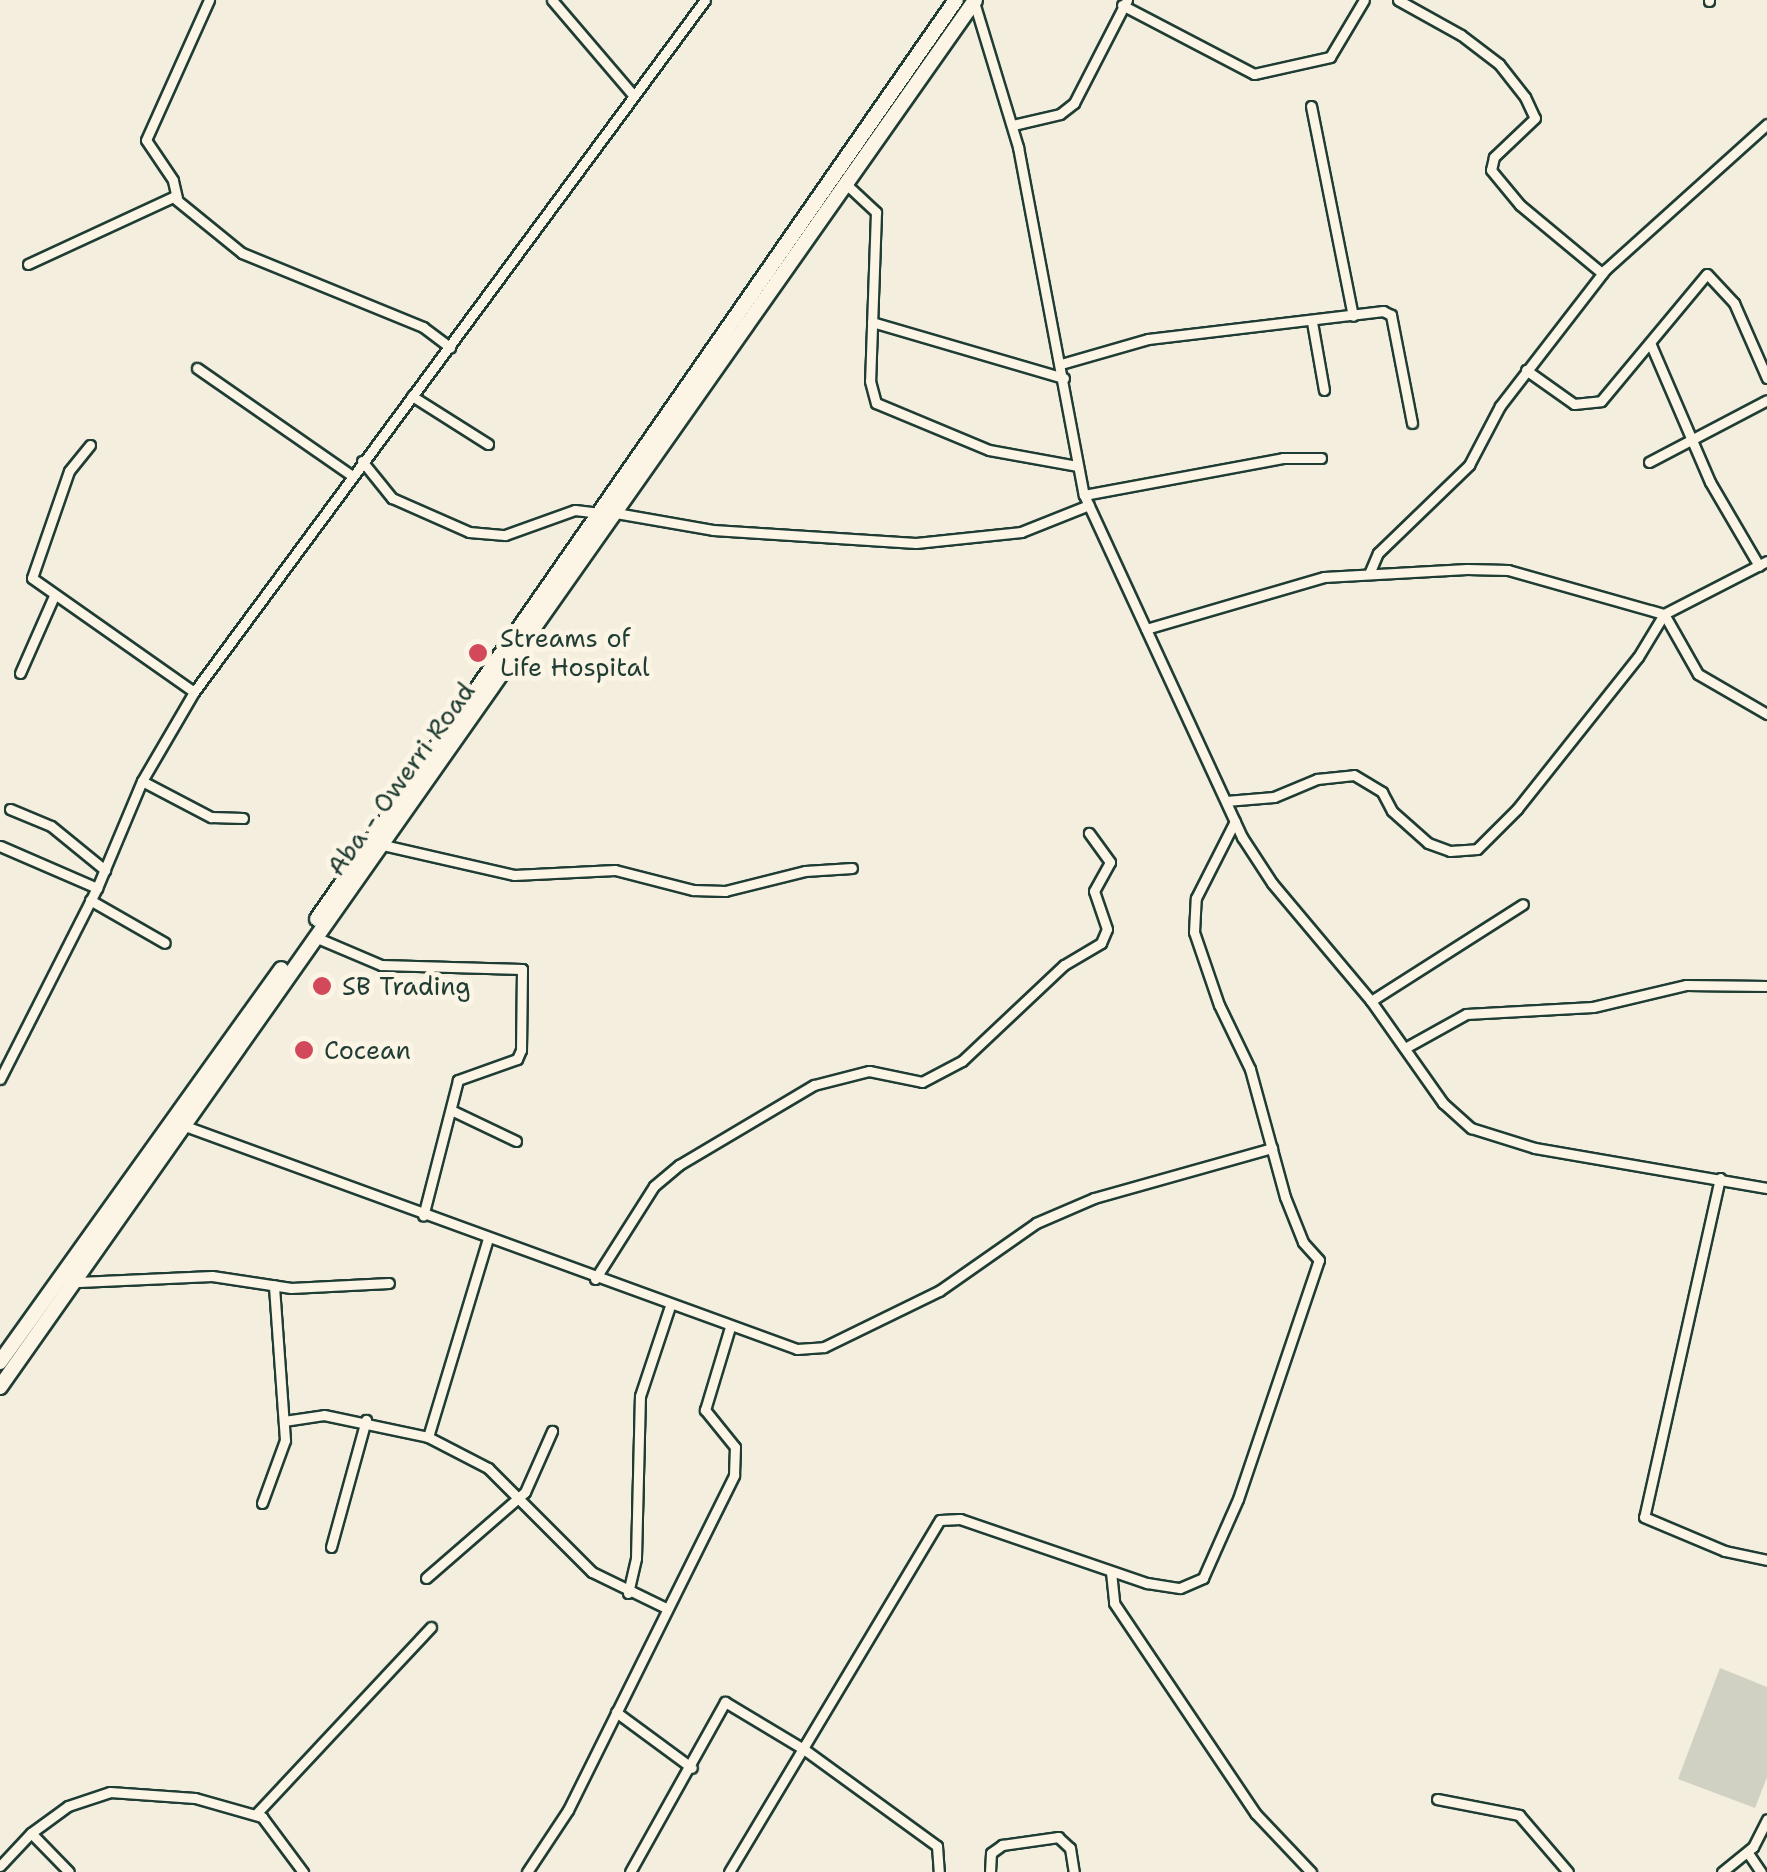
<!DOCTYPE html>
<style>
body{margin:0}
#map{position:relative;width:1767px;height:1872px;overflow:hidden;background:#f3eede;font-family:"Shantell Sans",sans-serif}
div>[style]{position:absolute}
.green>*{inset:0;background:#d0d1c2}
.roads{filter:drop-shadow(2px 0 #1f3d34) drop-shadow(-2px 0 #1f3d34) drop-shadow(0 2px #1f3d34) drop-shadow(0 -2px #1f3d34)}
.minor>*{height:9px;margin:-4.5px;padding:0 4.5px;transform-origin:4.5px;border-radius:4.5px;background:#fcf5e5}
.highway>*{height:14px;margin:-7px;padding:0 7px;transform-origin:7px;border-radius:7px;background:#fcf5e5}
.dots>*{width:28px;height:28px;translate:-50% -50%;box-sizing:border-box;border:5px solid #fcf5e5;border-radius:50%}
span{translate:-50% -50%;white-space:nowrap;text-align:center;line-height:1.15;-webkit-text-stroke:10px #fcf5e5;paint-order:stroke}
.poi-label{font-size:25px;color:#1f3d34}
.left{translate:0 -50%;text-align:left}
.street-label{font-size:25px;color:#1f3d34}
</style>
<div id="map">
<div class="green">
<div style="clip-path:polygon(1720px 1668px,1767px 1687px,1767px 1777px,1755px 1808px,1678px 1779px)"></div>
</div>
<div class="roads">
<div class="minor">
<div style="left:552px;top:0;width:125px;rotate:49.5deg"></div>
<div style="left:1398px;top:0;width:72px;rotate:29.1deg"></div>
<div style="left:1461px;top:35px;width:48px;rotate:37.3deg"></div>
<div style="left:1499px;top:64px;width:42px;rotate:51.8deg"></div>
<div style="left:1525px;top:97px;width:23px;rotate:65deg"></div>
<div style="left:1535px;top:118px;width:57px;rotate:136.4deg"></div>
<div style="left:1494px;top:157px;width:13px;rotate:103deg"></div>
<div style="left:1491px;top:170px;width:45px;rotate:50.4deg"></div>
<div style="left:1520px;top:205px;width:107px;rotate:39.7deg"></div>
<div style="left:1709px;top:1px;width:1px;rotate:-90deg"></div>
<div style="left:974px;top:2px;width:152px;rotate:73.1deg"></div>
<div style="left:1018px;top:147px;width:354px;rotate:79.3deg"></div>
<div style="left:1084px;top:495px;width:377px;rotate:65.2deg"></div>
<div style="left:1242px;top:837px;width:55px;rotate:56.9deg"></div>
<div style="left:1272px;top:883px;width:154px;rotate:50deg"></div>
<div style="left:1371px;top:1001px;width:125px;rotate:54.8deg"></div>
<div style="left:1443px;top:1103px;width:38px;rotate:42deg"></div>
<div style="left:1471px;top:1128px;width:67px;rotate:17.4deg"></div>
<div style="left:1535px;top:1148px;width:235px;rotate:9.8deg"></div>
<div style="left:1122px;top:5px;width:149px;rotate:27.6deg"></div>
<div style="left:1254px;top:74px;width:78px;rotate:-12.6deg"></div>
<div style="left:1330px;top:57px;width:66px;rotate:-59.2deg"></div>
<div style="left:1311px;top:106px;width:214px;rotate:78.7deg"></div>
<div style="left:1013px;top:125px;width:48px;rotate:-13.2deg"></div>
<div style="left:1060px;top:114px;width:18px;rotate:-38deg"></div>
<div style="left:1074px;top:103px;width:116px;rotate:-62.8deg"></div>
<div style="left:847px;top:185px;width:40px;rotate:43deg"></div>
<div style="left:876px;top:212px;width:169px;rotate:92deg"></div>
<div style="left:870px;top:381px;width:23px;rotate:75deg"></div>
<div style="left:876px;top:403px;width:122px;rotate:22.6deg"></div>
<div style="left:989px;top:450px;width:89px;rotate:10.3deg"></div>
<div style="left:177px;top:198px;width:18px;rotate:-103deg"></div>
<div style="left:173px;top:180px;width:48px;rotate:-124deg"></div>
<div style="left:146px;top:140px;width:154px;rotate:-65.8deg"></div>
<div style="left:28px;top:264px;width:160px;rotate:-24.8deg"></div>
<div style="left:173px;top:197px;width:89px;rotate:39.1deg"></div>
<div style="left:242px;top:253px;width:196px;rotate:22.2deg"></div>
<div style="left:423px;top:327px;width:34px;rotate:37deg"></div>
<div style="left:872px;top:322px;width:200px;rotate:16.3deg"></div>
<div style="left:1312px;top:322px;width:69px;rotate:80deg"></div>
<div style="left:1651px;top:345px;width:149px;rotate:66.7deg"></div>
<div style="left:1710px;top:482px;width:97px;rotate:59.7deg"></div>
<div style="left:1061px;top:364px;width:91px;rotate:-16deg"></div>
<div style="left:1148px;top:339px;width:237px;rotate:-6.8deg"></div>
<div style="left:1383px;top:311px;width:9px;rotate:27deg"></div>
<div style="left:1391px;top:315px;width:110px;rotate:79deg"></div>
<div style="left:197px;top:368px;width:188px;rotate:34.8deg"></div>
<div style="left:1526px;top:370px;width:59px;rotate:35.3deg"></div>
<div style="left:1574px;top:404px;width:27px;rotate:-6deg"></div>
<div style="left:1601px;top:401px;width:165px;rotate:-50.2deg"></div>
<div style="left:1707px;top:274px;width:40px;rotate:47deg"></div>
<div style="left:1734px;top:303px;width:82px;rotate:66.3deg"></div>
<div style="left:412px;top:396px;width:90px;rotate:32.3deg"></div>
<div style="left:90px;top:445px;width:33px;rotate:129deg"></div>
<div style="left:69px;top:471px;width:113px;rotate:109.1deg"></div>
<div style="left:32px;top:578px;width:198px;rotate:35.1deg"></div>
<div style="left:362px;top:461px;width:48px;rotate:51deg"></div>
<div style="left:392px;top:498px;width:84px;rotate:23.8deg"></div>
<div style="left:469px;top:532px;width:36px;rotate:5deg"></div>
<div style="left:505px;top:535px;width:74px;rotate:-19.7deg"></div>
<div style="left:575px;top:510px;width:23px;rotate:7deg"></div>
<div style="left:1649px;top:462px;width:133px;rotate:-27.7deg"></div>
<div style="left:1084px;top:495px;width:202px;rotate:-10.5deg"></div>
<div style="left:1283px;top:458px;width:38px"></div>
<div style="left:616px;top:513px;width:98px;rotate:9.9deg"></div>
<div style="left:713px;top:530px;width:203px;rotate:3.7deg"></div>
<div style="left:916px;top:543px;width:106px;rotate:-6deg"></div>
<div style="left:1021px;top:532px;width:73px;rotate:-21.7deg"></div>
<div style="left:1369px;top:574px;width:23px;rotate:-67deg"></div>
<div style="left:1378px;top:553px;width:127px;rotate:-44deg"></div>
<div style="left:1469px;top:465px;width:67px;rotate:-62.3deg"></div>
<div style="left:1500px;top:406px;width:172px;rotate:-52.3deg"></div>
<div style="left:1605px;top:270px;width:218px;rotate:-42deg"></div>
<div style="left:1664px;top:614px;width:69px;rotate:60.5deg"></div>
<div style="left:1698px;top:674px;width:80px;rotate:30.1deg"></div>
<div style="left:1146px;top:629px;width:185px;rotate:-16.3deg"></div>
<div style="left:1324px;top:577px;width:143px;rotate:-3.2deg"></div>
<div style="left:1467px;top:569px;width:41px;rotate:1.4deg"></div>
<div style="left:1508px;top:570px;width:162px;rotate:15.8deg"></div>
<div style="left:1664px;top:614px;width:116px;rotate:-27.2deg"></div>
<div style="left:20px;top:673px;width:84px;rotate:-66.2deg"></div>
<div style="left:142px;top:781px;width:78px;rotate:27.6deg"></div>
<div style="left:211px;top:817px;width:32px;rotate:2deg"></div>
<div style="left:1226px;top:801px;width:48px;rotate:-4.8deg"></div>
<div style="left:1274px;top:797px;width:47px;rotate:-22.7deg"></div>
<div style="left:1317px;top:779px;width:37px;rotate:-6deg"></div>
<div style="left:1354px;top:775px;width:33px;rotate:31deg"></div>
<div style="left:1382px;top:792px;width:21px;rotate:62deg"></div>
<div style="left:1392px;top:811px;width:48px;rotate:41.6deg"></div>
<div style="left:1428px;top:843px;width:23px;rotate:20deg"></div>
<div style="left:1450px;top:851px;width:27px;rotate:-4deg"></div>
<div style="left:1477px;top:849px;width:57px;rotate:-45deg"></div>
<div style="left:1517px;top:809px;width:194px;rotate:-51.5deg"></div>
<div style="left:1638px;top:657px;width:50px;rotate:-58.8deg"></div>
<div style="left:10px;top:809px;width:44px;rotate:22.5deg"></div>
<div style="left:51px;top:826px;width:70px;rotate:39.2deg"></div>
<div style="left:383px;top:845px;width:134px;rotate:12.9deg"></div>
<div style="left:514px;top:875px;width:101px;rotate:-2.8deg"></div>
<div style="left:615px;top:870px;width:81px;rotate:14.4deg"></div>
<div style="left:693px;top:890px;width:32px;rotate:2deg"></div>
<div style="left:725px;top:891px;width:82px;rotate:-14deg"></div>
<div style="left:805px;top:871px;width:47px;rotate:-3.7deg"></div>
<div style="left:0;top:846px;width:106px;rotate:23.4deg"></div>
<div style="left:90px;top:900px;width:86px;rotate:29.8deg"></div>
<div style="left:315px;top:937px;width:72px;rotate:23deg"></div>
<div style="left:381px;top:965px;width:141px;rotate:1.6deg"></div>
<div style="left:522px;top:969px;width:81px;rotate:90.7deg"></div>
<div style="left:521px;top:1050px;width:10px;rotate:114deg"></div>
<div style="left:517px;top:1059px;width:63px;rotate:160.4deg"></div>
<div style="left:458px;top:1080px;width:140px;rotate:104.4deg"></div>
<div style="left:1371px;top:1001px;width:180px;rotate:-32.5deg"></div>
<div style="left:1405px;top:1048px;width:70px;rotate:-29.1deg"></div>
<div style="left:1466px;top:1014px;width:127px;rotate:-3.2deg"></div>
<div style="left:1593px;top:1007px;width:96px;rotate:-13.3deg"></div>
<div style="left:1686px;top:985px;width:81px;rotate:0.7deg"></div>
<div style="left:0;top:1079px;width:214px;rotate:-63.1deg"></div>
<div style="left:97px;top:888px;width:116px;rotate:-67.2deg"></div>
<div style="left:142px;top:781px;width:103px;rotate:-59.7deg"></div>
<div style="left:194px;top:692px;width:860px;rotate:-53.56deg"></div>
<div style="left:451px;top:1110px;width:72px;rotate:25.5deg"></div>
<div style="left:185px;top:1126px;width:651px;rotate:20.02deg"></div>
<div style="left:797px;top:1349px;width:27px;rotate:-4deg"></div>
<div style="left:824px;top:1347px;width:128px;rotate:-26deg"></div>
<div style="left:939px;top:1291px;width:118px;rotate:-35deg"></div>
<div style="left:1036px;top:1223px;width:63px;rotate:-23.3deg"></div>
<div style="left:1094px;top:1198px;width:185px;rotate:-15.7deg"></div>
<div style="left:1720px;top:1178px;width:347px;rotate:102.6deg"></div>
<div style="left:1644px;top:1517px;width:88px;rotate:22.8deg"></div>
<div style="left:1725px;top:1551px;width:43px;rotate:12.1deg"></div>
<div style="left:595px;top:1279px;width:110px;rotate:-57.6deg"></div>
<div style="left:654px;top:1186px;width:33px;rotate:-40deg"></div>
<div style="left:679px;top:1165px;width:157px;rotate:-30.7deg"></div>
<div style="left:814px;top:1085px;width:57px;rotate:-14.3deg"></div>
<div style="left:869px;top:1071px;width:54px;rotate:11.7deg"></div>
<div style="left:922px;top:1082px;width:45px;rotate:-27.7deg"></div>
<div style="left:962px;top:1061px;width:140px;rotate:-43.3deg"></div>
<div style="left:1064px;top:965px;width:43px;rotate:-30.7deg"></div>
<div style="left:1101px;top:943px;width:15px;rotate:-67deg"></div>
<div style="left:1107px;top:929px;width:40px;rotate:-108.9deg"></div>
<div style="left:1094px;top:891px;width:33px;rotate:-61deg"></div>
<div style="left:1110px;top:862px;width:36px;rotate:-126deg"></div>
<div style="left:79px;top:1282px;width:133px;rotate:-2.6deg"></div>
<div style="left:212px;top:1276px;width:80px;rotate:8.6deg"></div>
<div style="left:291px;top:1288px;width:98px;rotate:-2.9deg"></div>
<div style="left:284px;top:1421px;width:40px;rotate:-8.5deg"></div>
<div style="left:324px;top:1415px;width:106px;rotate:11.9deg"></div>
<div style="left:428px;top:1437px;width:68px;rotate:27.3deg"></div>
<div style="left:488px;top:1468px;width:147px;rotate:45deg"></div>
<div style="left:592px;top:1572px;width:80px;rotate:25.9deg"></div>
<div style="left:428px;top:1437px;width:205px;rotate:-73.2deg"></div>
<div style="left:262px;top:1503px;width:67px;rotate:-69.9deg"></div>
<div style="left:285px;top:1440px;width:155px;rotate:-94.1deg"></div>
<div style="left:331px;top:1547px;width:132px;rotate:-74.6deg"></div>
<div style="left:1111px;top:1572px;width:31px;rotate:84deg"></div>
<div style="left:1114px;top:1603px;width:254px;rotate:56.1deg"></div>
<div style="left:1256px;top:1814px;width:80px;rotate:46.5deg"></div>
<div style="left:426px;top:1578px;width:131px;rotate:-41deg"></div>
<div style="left:525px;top:1492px;width:67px;rotate:-66.1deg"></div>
<div style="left:628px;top:1593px;width:36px;rotate:-77deg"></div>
<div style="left:636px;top:1558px;width:162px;rotate:-88.6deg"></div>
<div style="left:640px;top:1396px;width:95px;rotate:-71.6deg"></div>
<div style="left:616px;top:1712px;width:94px;rotate:36.4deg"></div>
<div style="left:1437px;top:1799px;width:84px;rotate:11deg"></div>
<div style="left:1519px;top:1815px;width:75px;rotate:49.3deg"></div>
<div style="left:256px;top:1814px;width:256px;rotate:-46.9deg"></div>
<div style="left:31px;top:1833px;width:46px;rotate:-36.1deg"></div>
<div style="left:68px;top:1806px;width:44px;rotate:-18.4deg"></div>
<div style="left:110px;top:1792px;width:85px;rotate:4deg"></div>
<div style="left:195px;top:1798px;width:70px;rotate:15.8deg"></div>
<div style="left:262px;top:1817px;width:69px;rotate:53.3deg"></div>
<div style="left:1748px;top:1853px;width:23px;rotate:56deg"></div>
<div style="left:0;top:1866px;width:45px;rotate:-46.8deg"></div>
<div style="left:31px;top:1833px;width:54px;rotate:45.7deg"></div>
<div style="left:527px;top:1872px;width:74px;rotate:-56.5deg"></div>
<div style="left:568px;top:1810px;width:374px;rotate:-63.6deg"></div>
<div style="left:734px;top:1475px;width:28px;rotate:-88deg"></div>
<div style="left:735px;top:1447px;width:48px;rotate:-129deg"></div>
<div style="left:705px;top:1410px;width:87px;rotate:-73.2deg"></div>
<div style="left:630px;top:1872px;width:195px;rotate:-60.8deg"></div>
<div style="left:725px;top:1702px;width:93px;rotate:31deg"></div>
<div style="left:805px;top:1750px;width:163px;rotate:36deg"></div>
<div style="left:937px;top:1846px;width:26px;rotate:86deg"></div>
<div style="left:729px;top:1872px;width:410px;rotate:-59.1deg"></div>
<div style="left:940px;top:1520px;width:20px;rotate:-3deg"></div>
<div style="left:960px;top:1519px;width:198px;rotate:18.9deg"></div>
<div style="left:1147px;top:1583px;width:33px;rotate:9deg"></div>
<div style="left:1180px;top:1588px;width:25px;rotate:-23deg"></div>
<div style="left:1203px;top:1578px;width:86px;rotate:-66.1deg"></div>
<div style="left:1238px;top:1499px;width:252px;rotate:-71.3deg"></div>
<div style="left:1319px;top:1260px;width:24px;rotate:-132deg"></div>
<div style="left:1303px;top:1242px;width:48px;rotate:-111.8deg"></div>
<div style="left:1285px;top:1197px;width:133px;rotate:-105.3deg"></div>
<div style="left:1250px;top:1069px;width:71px;rotate:-115.8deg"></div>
<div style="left:1219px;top:1005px;width:77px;rotate:-108.9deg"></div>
<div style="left:1194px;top:932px;width:34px;rotate:-87deg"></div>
<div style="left:1196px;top:898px;width:86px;rotate:-63.1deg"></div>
<div style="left:990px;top:1872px;width:19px;rotate:-87deg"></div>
<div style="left:991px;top:1853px;width:14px;rotate:-36deg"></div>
<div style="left:1002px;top:1845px;width:57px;rotate:-8.1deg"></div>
<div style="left:1058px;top:1837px;width:16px;rotate:43deg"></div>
<div style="left:1070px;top:1848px;width:24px;rotate:81deg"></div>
<div style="left:1722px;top:1872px;width:40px;rotate:-39deg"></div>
<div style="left:1753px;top:1847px;width:31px;rotate:-63deg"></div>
</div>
<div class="highway">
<div style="left:317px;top:919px;width:1119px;rotate:-55.19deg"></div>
<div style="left:0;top:1362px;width:483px;rotate:-54.4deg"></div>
<div style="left:0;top:1387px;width:1695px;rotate:-54.89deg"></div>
</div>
</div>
<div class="dots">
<div style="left:478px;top:653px;background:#d1495b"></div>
<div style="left:322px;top:986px;background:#d1495b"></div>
<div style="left:304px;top:1050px;background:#d1495b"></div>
</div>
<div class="poi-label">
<span class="left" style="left:500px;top:653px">Streams of<br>Life Hospital</span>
<span class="left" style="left:342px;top:986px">SB Trading</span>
<span class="left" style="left:324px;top:1050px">Cocean</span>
</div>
<div class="street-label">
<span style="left:401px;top:779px;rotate:-54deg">Aba - Owerri Road</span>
</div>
</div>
